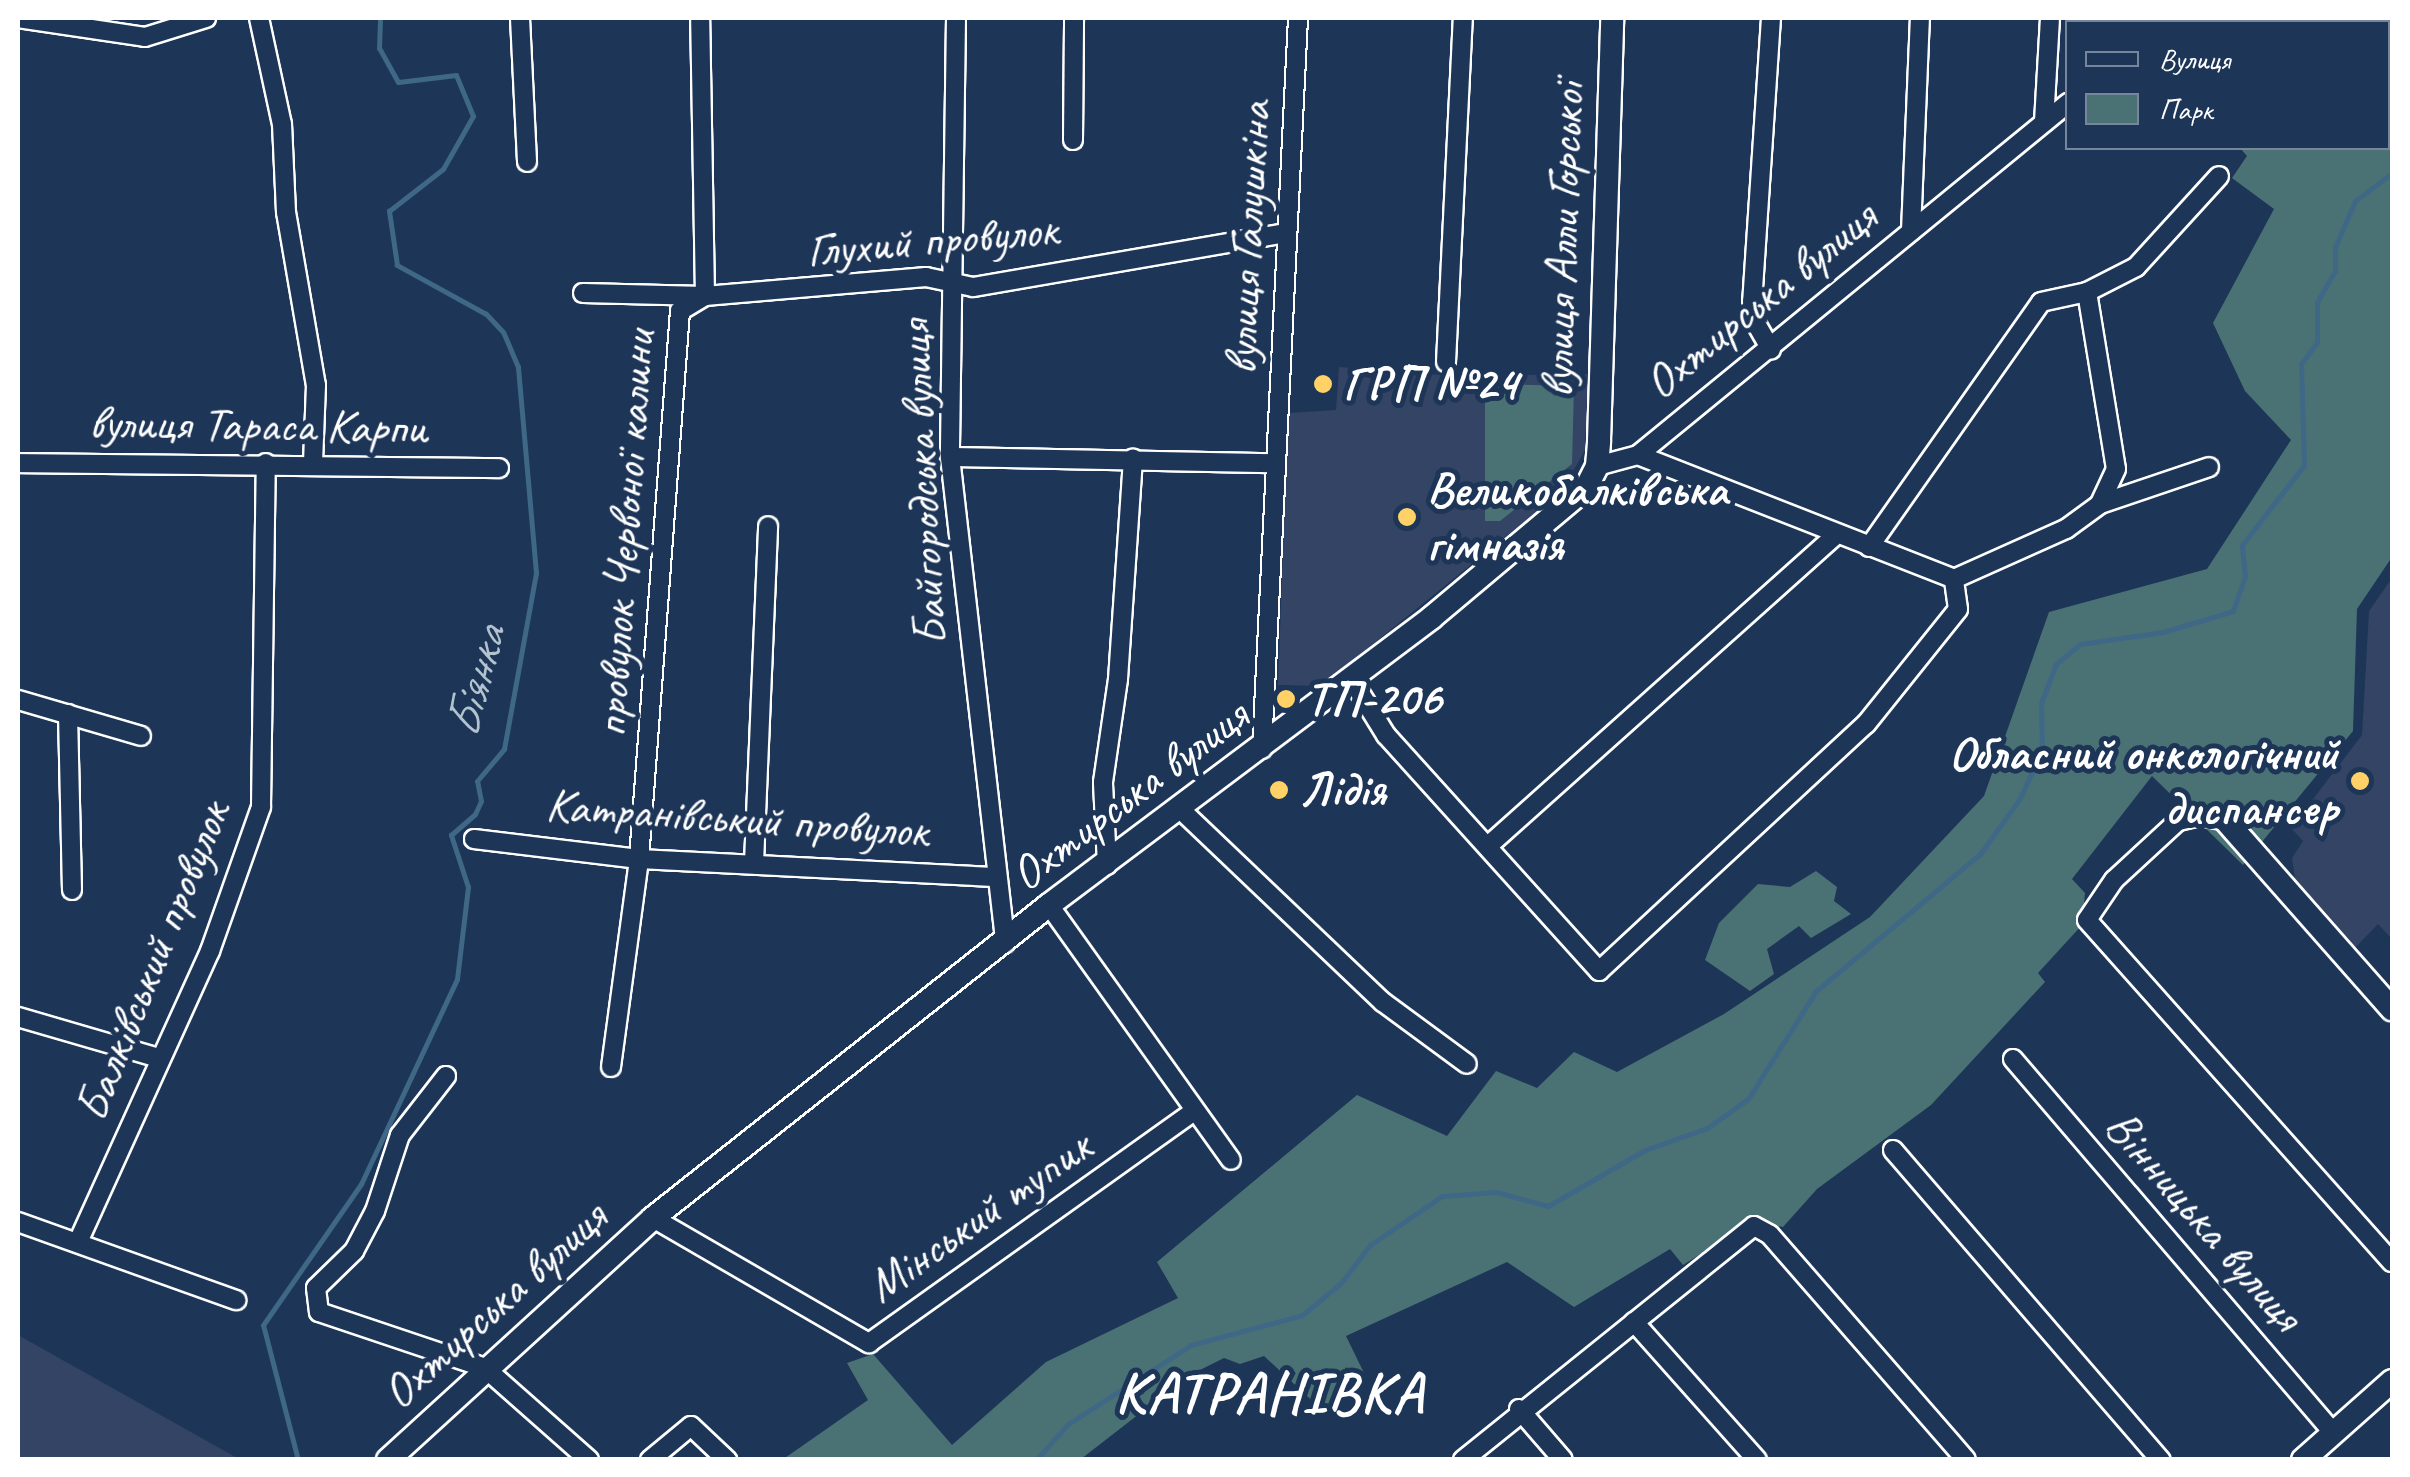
<!DOCTYPE html>
<meta charset="utf-8">
<style>
body{margin:0}
#map{position:relative;width:2410px;height:1477px;overflow:hidden;background:#1d3557;font-family:Caveat,sans-serif}
div>[style]{position:absolute}
.built>*{inset:0;background:#344465}
.green>*{inset:0;background:#4a7275}
.stream>*{height:5px;margin:-2.5px;padding:0 2.5px;transform-origin:2.5px;border-radius:2.5px;background:#3e6886}
.roads{filter:drop-shadow(2px 0 #fff) drop-shadow(-2px 0 #fff) drop-shadow(0 2px #fff) drop-shadow(0 -2px #fff)}
.minor>*{height:18px;margin:-9px;padding:0 9px;transform-origin:9px;border-radius:9px;background:#1d3557}
.tertiary>*{height:22px;margin:-11px;padding:0 11px;transform-origin:11px;border-radius:11px;background:#1d3557}
.dots>*{width:28px;height:28px;translate:-50% -50%;box-sizing:border-box;border:5px solid #1d3557;border-radius:50%}
span{translate:-50% -50%;white-space:nowrap;text-align:center;line-height:1.15;-webkit-text-stroke:10px #1d3557;paint-order:stroke}
.street-label{font-size:48px;color:#fff}
.poi-label{font-size:48px;color:#fff;font-weight:700}
.left{translate:0 -50%;text-align:left}
.right{translate:-100% -50%;text-align:right}
.water-label{font-size:50px;color:#b2c3cf;font-style:italic}
.district-label{font-size:58px;color:#fff;font-weight:700;letter-spacing:2.5px}
.frame{position:absolute;inset:0;border:20px solid #fff;pointer-events:none}
.legend{position:absolute;left:2065px;top:20px;width:325px;height:130px;box-sizing:border-box;background:#1d3557;border:2px solid #77869a;margin:0;padding:12px 18px;list-style:none;font-size:30px;color:#fff}
.legend li{display:flex;align-items:center;gap:20px;height:50px}
.legend b{width:50px;border:2px solid #77869a}
</style>
<div id="map">
<div class="built">
<div style="clip-path:polygon(1339px 367px,1453px 376px,1588px 374px,1585px 450px,1562px 491px,1321px 686px,1278px 685px,1288px 413px,1336px 410px)"></div>
<div style="clip-path:polygon(2392px 578px,2392px 939px,2378px 924px,2356px 947px,2295px 879px,2292px 858px,2303px 841px,2291px 828px,2362px 735px,2369px 611px)"></div>
<div style="clip-path:polygon(18px 1335px,239px 1459px,18px 1459px)"></div>
</div>
<div class="green">
<div style="clip-path:polygon(2392px 18px,2392px 557px,2357px 609px,2353px 731px,2243px 865px,2152px 776px,2072px 879px,2085px 893px,2082px 925px,2038px 973px,2045px 982px,1931px 1105px,1817px 1189px,1783px 1227px,1753px 1221px,1683px 1265px,1670px 1249px,1574px 1307px,1507px 1262px,1346px 1336px,1364px 1373px,1323px 1411px,1264px 1356px,1240px 1364px,1224px 1358px,1188px 1376px,1081px 1459px,782px 1460px,868px 1400px,847px 1363px,873px 1354px,952px 1445px,1046px 1362px,1178px 1298px,1157px 1262px,1357px 1095px,1447px 1136px,1496px 1071px,1537px 1088px,1574px 1052px,1617px 1072px,1724px 1014px,1870px 917px,1984px 796px,2049px 612px,2207px 569px,2291px 440px,2245px 391px,2213px 323px,2274px 209px,2232px 178px,2247px 156px,2240px 148px,2388px 148px)"></div>
<div style="clip-path:polygon(1493px 384px,1574px 386px,1572px 464px,1500px 521px,1485px 521px,1485px 398px)"></div>
<div style="clip-path:polygon(1816px 871px,1837px 887px,1834px 901px,1851px 914px,1811px 938px,1799px 926px,1767px 949px,1774px 974px,1750px 991px,1705px 960px,1719px 923px,1758px 884px,1790px 887px)"></div>
</div>
<div class="stream">
<div style="left:298px;top:1460px;width:139px;rotate:-104.5deg"></div>
<div style="left:263px;top:1325px;width:172px;rotate:-55.2deg"></div>
<div style="left:361px;top:1184px;width:226px;rotate:-64.9deg"></div>
<div style="left:457px;top:979px;width:93px;rotate:-83.2deg"></div>
<div style="left:468px;top:887px;width:55px;rotate:-108.1deg"></div>
<div style="left:451px;top:835px;width:32px;rotate:-41deg"></div>
<div style="left:475px;top:814px;width:14px;rotate:-65deg"></div>
<div style="left:481px;top:801px;width:20px;rotate:-101deg"></div>
<div style="left:477px;top:781px;width:42px;rotate:-49.8deg"></div>
<div style="left:504px;top:749px;width:179px;rotate:-79.7deg"></div>
<div style="left:536px;top:573px;width:207px;rotate:-95deg"></div>
<div style="left:518px;top:367px;width:38px;rotate:-113deg"></div>
<div style="left:503px;top:332px;width:25px;rotate:-133deg"></div>
<div style="left:486px;top:314px;width:102px;rotate:-151.2deg"></div>
<div style="left:397px;top:265px;width:55px;rotate:-98.4deg"></div>
<div style="left:389px;top:211px;width:68px;rotate:-37.9deg"></div>
<div style="left:443px;top:169px;width:61px;rotate:-60.5deg"></div>
<div style="left:473px;top:116px;width:44px;rotate:-112.5deg"></div>
<div style="left:456px;top:75px;width:58px;rotate:173.1deg"></div>
<div style="left:398px;top:82px;width:39px;rotate:-119deg"></div>
<div style="left:379px;top:48px;width:30px;rotate:-88deg"></div>
<div style="left:1036px;top:1460px;width:48px;rotate:-48.4deg"></div>
<div style="left:1068px;top:1424px;width:146px;rotate:-32.7deg"></div>
<div style="left:1191px;top:1345px;width:115px;rotate:-15.1deg"></div>
<div style="left:1302px;top:1315px;width:50px;rotate:-39.4deg"></div>
<div style="left:1341px;top:1283px;width:48px;rotate:-52.7deg"></div>
<div style="left:1370px;top:1245px;width:87px;rotate:-34.2deg"></div>
<div style="left:1442px;top:1196px;width:54px;rotate:-4.2deg"></div>
<div style="left:1496px;top:1192px;width:54px;rotate:15.1deg"></div>
<div style="left:1548px;top:1206px;width:112px;rotate:-30deg"></div>
<div style="left:1645px;top:1150px;width:66px;rotate:-19.5deg"></div>
<div style="left:1707px;top:1128px;width:50px;rotate:-35.3deg"></div>
<div style="left:1748px;top:1099px;width:128px;rotate:-57.8deg"></div>
<div style="left:1816px;top:991px;width:214px;rotate:-39.9deg"></div>
<div style="left:1980px;top:854px;width:67px;rotate:-54.2deg"></div>
<div style="left:2019px;top:800px;width:54px;rotate:-64.9deg"></div>
<div style="left:2042px;top:751px;width:48px;rotate:-91.2deg"></div>
<div style="left:2041px;top:703px;width:42px;rotate:-69deg"></div>
<div style="left:2056px;top:664px;width:31px;rotate:-40deg"></div>
<div style="left:2080px;top:644px;width:84px;rotate:-8.2deg"></div>
<div style="left:2163px;top:632px;width:73px;rotate:-16.7deg"></div>
<div style="left:2233px;top:611px;width:37px;rotate:-71deg"></div>
<div style="left:2245px;top:576px;width:31px;rotate:-96deg"></div>
<div style="left:2242px;top:545px;width:101px;rotate:-52.2deg"></div>
<div style="left:2304px;top:465px;width:101px;rotate:-91.7deg"></div>
<div style="left:2301px;top:364px;width:27px;rotate:-54deg"></div>
<div style="left:2317px;top:342px;width:40px;rotate:-90deg"></div>
<div style="left:2317px;top:302px;width:36px;rotate:-60deg"></div>
<div style="left:2335px;top:271px;width:24px;rotate:-90deg"></div>
<div style="left:2335px;top:247px;width:50px;rotate:-66.5deg"></div>
<div style="left:2355px;top:201px;width:46px;rotate:-37.1deg"></div>
</div>
<div class="roads">
<div class="minor">
<div style="left:18px;top:18px;width:128px;rotate:8.5deg"></div>
<div style="left:145px;top:37px;width:64px;rotate:-17.3deg"></div>
<div style="left:259px;top:18px;width:108px;rotate:77.8deg"></div>
<div style="left:282px;top:124px;width:88px;rotate:87.4deg"></div>
<div style="left:286px;top:212px;width:176px;rotate:80.2deg"></div>
<div style="left:316px;top:385px;width:79px;rotate:92.2deg"></div>
<div style="left:520px;top:18px;width:144px;rotate:87.2deg"></div>
<div style="left:956px;top:18px;width:439px;rotate:90.8deg"></div>
<div style="left:950px;top:457px;width:489px;rotate:83.5deg"></div>
<div style="left:1771px;top:18px;width:284px;rotate:93.8deg"></div>
<div style="left:1752px;top:301px;width:19px;rotate:84deg"></div>
<div style="left:1754px;top:320px;width:34px;rotate:60deg"></div>
<div style="left:2166px;top:22px;width:7px;rotate:-34deg"></div>
<div style="left:2044px;top:122px;width:104px;rotate:-86.7deg"></div>
<div style="left:1073px;top:140px;width:122px;rotate:-89.5deg"></div>
<div style="left:1911px;top:231px;width:213px;rotate:-87.6deg"></div>
<div style="left:2087px;top:292px;width:179px;rotate:80.7deg"></div>
<div style="left:2116px;top:469px;width:38px;rotate:115deg"></div>
<div style="left:583px;top:293px;width:122px;rotate:1.4deg"></div>
<div style="left:705px;top:296px;width:222px;rotate:-4.9deg"></div>
<div style="left:926px;top:277px;width:48px;rotate:12deg"></div>
<div style="left:973px;top:287px;width:318px;rotate:-9.8deg"></div>
<div style="left:1446px;top:362px;width:344px;rotate:-87.2deg"></div>
<div style="left:1638px;top:455px;width:339px;rotate:21.4deg"></div>
<div style="left:950px;top:457px;width:326px;rotate:1.1deg"></div>
<div style="left:18px;top:463px;width:481px;rotate:0.6deg"></div>
<div style="left:1597px;top:466px;width:42px;rotate:-15deg"></div>
<div style="left:1638px;top:455px;width:556px;rotate:-39.3deg"></div>
<div style="left:1869px;top:547px;width:299px;rotate:-54.9deg"></div>
<div style="left:2041px;top:302px;width:47px;rotate:-12.3deg"></div>
<div style="left:2087px;top:292px;width:55px;rotate:-27deg"></div>
<div style="left:2136px;top:267px;width:123px;rotate:-47.6deg"></div>
<div style="left:1352px;top:680px;width:65px;rotate:58.3deg"></div>
<div style="left:1386px;top:735px;width:318px;rotate:47.9deg"></div>
<div style="left:1599px;top:971px;width:364px;rotate:-42.8deg"></div>
<div style="left:1866px;top:724px;width:147px;rotate:-51.3deg"></div>
<div style="left:1958px;top:609px;width:30px;rotate:-98deg"></div>
<div style="left:1954px;top:579px;width:123px;rotate:-24.1deg"></div>
<div style="left:2066px;top:529px;width:42px;rotate:-36.3deg"></div>
<div style="left:2100px;top:504px;width:115px;rotate:-18.7deg"></div>
<div style="left:18px;top:700px;width:128px;rotate:16.3deg"></div>
<div style="left:68px;top:714px;width:176px;rotate:88.7deg"></div>
<div style="left:1262px;top:749px;width:732px;rotate:-87.18deg"></div>
<div style="left:1180px;top:809px;width:280px;rotate:43.6deg"></div>
<div style="left:1383px;top:1002px;width:104px;rotate:36.4deg"></div>
<div style="left:2226px;top:821px;width:26px;rotate:-169deg"></div>
<div style="left:2200px;top:816px;width:23px;rotate:167deg"></div>
<div style="left:2178px;top:821px;width:87px;rotate:137.3deg"></div>
<div style="left:2114px;top:880px;width:48px;rotate:124deg"></div>
<div style="left:2087px;top:920px;width:458px;rotate:48.3deg"></div>
<div style="left:474px;top:839px;width:166px;rotate:6.9deg"></div>
<div style="left:639px;top:859px;width:355px;rotate:2.9deg"></div>
<div style="left:1488px;top:846px;width:463px;rotate:-41.8deg"></div>
<div style="left:754px;top:863px;width:337px;rotate:-87.6deg"></div>
<div style="left:1107px;top:865px;width:83px;rotate:-92.8deg"></div>
<div style="left:1103px;top:782px;width:104px;rotate:-81.7deg"></div>
<div style="left:1118px;top:679px;width:221px;rotate:-86.1deg"></div>
<div style="left:1049px;top:905px;width:313px;rotate:54.5deg"></div>
<div style="left:18px;top:1017px;width:147px;rotate:16.2deg"></div>
<div style="left:2013px;top:1059px;width:491px;rotate:49.4deg"></div>
<div style="left:611px;top:1067px;width:210px;rotate:-82.3deg"></div>
<div style="left:639px;top:859px;width:550px;rotate:-85.72deg"></div>
<div style="left:680px;top:311px;width:29px;rotate:-31deg"></div>
<div style="left:705px;top:296px;width:278px;rotate:-91deg"></div>
<div style="left:446px;top:1076px;width:75px;rotate:127.9deg"></div>
<div style="left:400px;top:1135px;width:80px;rotate:108.2deg"></div>
<div style="left:375px;top:1211px;width:45px;rotate:117.7deg"></div>
<div style="left:354px;top:1251px;width:53px;rotate:135.8deg"></div>
<div style="left:316px;top:1288px;width:24px;rotate:83deg"></div>
<div style="left:319px;top:1312px;width:175px;rotate:18.6deg"></div>
<div style="left:485px;top:1368px;width:139px;rotate:41.5deg"></div>
<div style="left:1893px;top:1150px;width:410px;rotate:49.2deg"></div>
<div style="left:653px;top:1218px;width:250px;rotate:30.1deg"></div>
<div style="left:869px;top:1343px;width:397px;rotate:-35.5deg"></div>
<div style="left:18px;top:1222px;width:232px;rotate:19.7deg"></div>
<div style="left:78px;top:1242px;width:320px;rotate:-65.6deg"></div>
<div style="left:210px;top:951px;width:153px;rotate:-70.5deg"></div>
<div style="left:261px;top:807px;width:344px;rotate:-89.2deg"></div>
<div style="left:1634px;top:1322px;width:185px;rotate:48.3deg"></div>
<div style="left:1519px;top:1409px;width:67px;rotate:49.2deg"></div>
<div style="left:650px;top:1460px;width:53px;rotate:-39.7deg"></div>
<div style="left:691px;top:1426px;width:50px;rotate:43.4deg"></div>
<div style="left:1463px;top:1460px;width:373px;rotate:-38.8deg"></div>
<div style="left:1754px;top:1226px;width:18px;rotate:29deg"></div>
<div style="left:1770px;top:1235px;width:298px;rotate:48.9deg"></div>
</div>
<div class="tertiary">
<div style="left:2226px;top:821px;width:251px;rotate:48.6deg"></div>
<div style="left:388px;top:1460px;width:359px;rotate:-42.4deg"></div>
<div style="left:653px;top:1218px;width:505px;rotate:-38.32deg"></div>
<div style="left:1049px;top:905px;width:478px;rotate:-36.9deg"></div>
<div style="left:1431px;top:618px;width:202px;rotate:-40deg"></div>
<div style="left:1586px;top:488px;width:25px;rotate:-63deg"></div>
<div style="left:1597px;top:466px;width:25px;rotate:-85deg"></div>
<div style="left:1599px;top:441px;width:423px;rotate:-88.2deg"></div>
<div style="left:2303px;top:1460px;width:119px;rotate:-41.6deg"></div>
</div>
</div>
<div class="dots">
<div style="left:1323px;top:384px;background:#ffd166"></div>
<div style="left:1407px;top:517px;background:#ffd166"></div>
<div style="left:1286px;top:699px;background:#ffd166"></div>
<div style="left:2360px;top:781px;background:#ffd166"></div>
<div style="left:1279px;top:790px;background:#ffd166"></div>
</div>
<div class="street-label">
<span style="left:1247px;top:238px;rotate:-87deg">вулиця Галушкіна</span>
<span style="left:932px;top:240px;rotate:-5deg">Глухий провулок</span>
<span style="left:1562px;top:240px;rotate:-88deg">вулиця Алли Горської</span>
<span style="left:1760px;top:300px;rotate:-39deg">Охтирська вулиця</span>
<span style="left:258px;top:425px;rotate:1deg">вулиця Тараса Карпи</span>
<span style="left:922px;top:483px;rotate:-93deg">Байгородська вулиця</span>
<span style="left:624px;top:534px;rotate:-86deg">провулок Червоної калини</span>
<span style="left:1129px;top:795px;rotate:-37deg">Охтирська вулиця</span>
<span style="left:737px;top:818px;rotate:4deg">Катранівський провулок</span>
<span style="left:152px;top:961px;rotate:-68deg">Балківський провулок</span>
<span style="left:979px;top:1216px;rotate:-35deg">Мінський тупик</span>
<span style="left:2204px;top:1220px;rotate:49deg">Вінницька вулиця</span>
<span style="left:494px;top:1305px;rotate:-42deg">Охтирська вулиця</span>
</div>
<div class="poi-label">
<span class="left" style="left:1343px;top:384px">ГРП №24</span>
<span class="left" style="left:1427px;top:517px">Великобалківська<br>гімназія</span>
<span class="left" style="left:1306px;top:699px">ТП-206</span>
<span class="right" style="left:2338px;top:781px">Обласний онкологічний<br>диспансер</span>
<span class="left" style="left:1299px;top:790px">Лідія</span>
</div>
<div class="water-label">
<span style="left:475px;top:682px;rotate:-75deg">Біянка</span>
</div>
<div class="district-label">
<span style="left:1270px;top:1393px">КАТРАНІВКА</span>
</div>
<div class="frame"></div>
<ul class="legend">
<li><b style="height:12px;background:#1d3557"></b>Вулиця</li>
<li><b style="height:28px;background:#4a7275"></b>Парк</li>
</ul>
</div>
